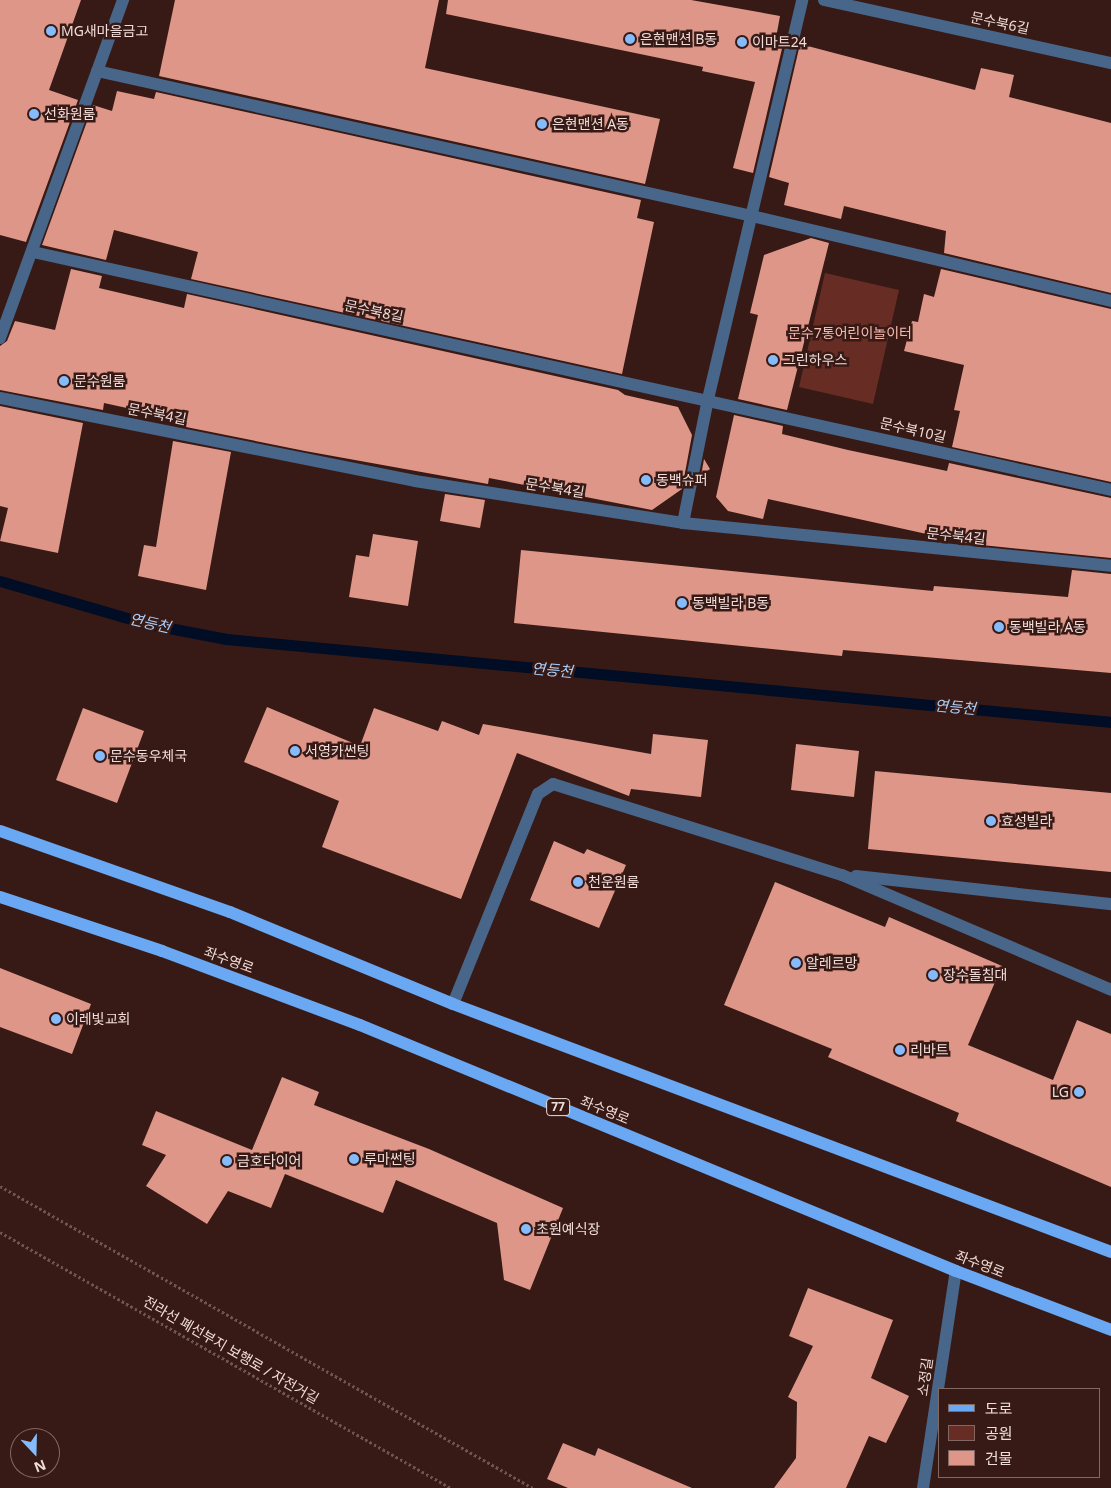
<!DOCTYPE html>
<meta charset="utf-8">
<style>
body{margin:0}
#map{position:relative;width:1111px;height:1488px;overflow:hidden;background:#371a15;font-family:"Noto Sans","Noto Sans KR",sans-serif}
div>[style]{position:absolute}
.green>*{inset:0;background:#672c23}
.stream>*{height:11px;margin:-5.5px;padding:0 5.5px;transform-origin:5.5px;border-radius:5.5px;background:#000d24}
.building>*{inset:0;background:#de9689}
.path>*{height:3px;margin-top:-1.5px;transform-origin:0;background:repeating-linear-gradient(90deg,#6f5550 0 2.5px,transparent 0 5px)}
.street>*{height:12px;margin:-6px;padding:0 6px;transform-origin:6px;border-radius:6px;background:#48668a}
.primary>*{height:12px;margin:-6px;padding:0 6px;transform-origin:6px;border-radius:6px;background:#6aa8f3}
.dots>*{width:14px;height:14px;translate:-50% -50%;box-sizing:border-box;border:2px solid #371a15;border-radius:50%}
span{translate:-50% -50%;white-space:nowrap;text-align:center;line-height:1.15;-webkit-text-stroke:5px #371a15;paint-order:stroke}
.shield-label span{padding:1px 4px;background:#371a15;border:1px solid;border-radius:4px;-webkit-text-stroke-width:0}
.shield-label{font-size:12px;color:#f0dcd8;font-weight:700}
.street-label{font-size:14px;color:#f0dcd8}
.poi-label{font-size:14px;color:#f0dcd8}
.left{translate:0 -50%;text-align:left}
.right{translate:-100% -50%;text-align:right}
.park-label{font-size:14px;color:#f5b9ae}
.water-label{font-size:15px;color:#accffb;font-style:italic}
.legend{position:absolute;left:938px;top:1388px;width:162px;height:90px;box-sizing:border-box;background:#371a15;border:1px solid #816863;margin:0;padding:6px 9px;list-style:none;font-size:15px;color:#f0dcd8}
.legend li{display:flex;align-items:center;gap:10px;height:25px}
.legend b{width:25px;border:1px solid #816863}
.north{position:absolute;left:10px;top:1428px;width:50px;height:50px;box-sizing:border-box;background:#371a15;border:1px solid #816863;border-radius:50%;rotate:159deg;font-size:14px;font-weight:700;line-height:20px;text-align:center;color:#f0dcd8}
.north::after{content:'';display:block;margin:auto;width:18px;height:22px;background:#86bbfb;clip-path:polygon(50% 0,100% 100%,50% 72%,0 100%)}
</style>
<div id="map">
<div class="green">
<div style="clip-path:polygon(825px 273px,899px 290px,873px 404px,799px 387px)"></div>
</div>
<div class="stream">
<div style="left:0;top:581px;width:154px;rotate:16.2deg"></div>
<div style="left:148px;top:624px;width:80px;rotate:10.8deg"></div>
<div style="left:227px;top:639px;width:888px;rotate:5.36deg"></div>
</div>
<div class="building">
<div style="clip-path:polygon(0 0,81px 0,49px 90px,78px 100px,26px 242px,0 235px)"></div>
<div style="clip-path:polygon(175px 0,439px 0,425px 68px,660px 119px,645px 184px,159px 76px)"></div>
<div style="clip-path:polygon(448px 0,691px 0,780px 16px,776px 38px,784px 40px,753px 173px,733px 168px,755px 82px,702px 71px,703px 67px,446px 14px)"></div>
<div style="clip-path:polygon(800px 44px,975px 90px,981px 68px,1014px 75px,1009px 97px,1111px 123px,1111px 293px,944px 253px,946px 231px,844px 206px,841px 219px,784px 205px,789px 183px,769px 177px)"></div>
<div style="clip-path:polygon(117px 91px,154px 99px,156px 92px,641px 200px,637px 218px,654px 222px,622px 374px,191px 279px,198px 252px,114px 230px,106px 260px,42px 245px,93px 105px,112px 111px)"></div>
<div style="clip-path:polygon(811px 238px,829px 243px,787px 410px,738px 399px,758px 315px,750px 313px,764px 255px)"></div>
<div style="clip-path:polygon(71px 269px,102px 276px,99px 288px,184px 308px,187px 294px,618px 390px,625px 395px,678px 407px,692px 435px,682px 489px,652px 510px,489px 478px,488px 484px,305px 451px,176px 425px,177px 419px,104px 403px,103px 410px,0 390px,0 346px,7px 341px,15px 321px,55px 330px)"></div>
<div style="clip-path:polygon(941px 269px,1111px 309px,1111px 482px,952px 447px,960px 411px,954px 410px,964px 365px,904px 351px,912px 321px,918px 322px,924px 294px,934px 297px)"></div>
<div style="clip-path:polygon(0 406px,83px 423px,58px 553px,0 541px,8px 508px,0 506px)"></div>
<div style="clip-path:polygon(734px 415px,783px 426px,782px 434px,848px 450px,947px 471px,949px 463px,1111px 498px,1111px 558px,972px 544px,768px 499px,763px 519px,728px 511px,716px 497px)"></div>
<div style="clip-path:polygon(173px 441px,231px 452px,206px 590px,138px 576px,144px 545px,156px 547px)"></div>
<div style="clip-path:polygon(704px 459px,710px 469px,701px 476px)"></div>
<div style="clip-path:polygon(445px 494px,485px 500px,480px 528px,440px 521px)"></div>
<div style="clip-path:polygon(373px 534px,418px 541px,408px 606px,349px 597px,356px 555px,369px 557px)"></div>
<div style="clip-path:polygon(521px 550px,933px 591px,934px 586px,1068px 597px,1072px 570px,1111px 574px,1111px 673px,843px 650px,842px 656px,514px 623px)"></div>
<div style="clip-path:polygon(267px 707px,360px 746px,374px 708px,438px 731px,442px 721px,479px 735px,483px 724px,651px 754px,653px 734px,708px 740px,701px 797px,631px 789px,629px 796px,517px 753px,461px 899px,322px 847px,339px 801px,244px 762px)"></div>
<div style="clip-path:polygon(83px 708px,144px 731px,117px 803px,56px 780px)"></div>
<div style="clip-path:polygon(796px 744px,859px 751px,854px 797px,791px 790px)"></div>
<div style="clip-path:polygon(875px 771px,1111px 793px,1111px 872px,868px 849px)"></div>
<div style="clip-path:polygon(554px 841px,584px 854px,587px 849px,626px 865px,599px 928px,530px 900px)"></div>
<div style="clip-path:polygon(775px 882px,885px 927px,889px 917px,1002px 966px,968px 1045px,1053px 1080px,1077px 1020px,1111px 1034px,1111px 1187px,956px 1121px,959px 1113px,828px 1057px,832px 1049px,724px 1005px)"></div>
<div style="clip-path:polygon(0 968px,91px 1004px,72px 1054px,0 1027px)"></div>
<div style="clip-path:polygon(282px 1077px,319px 1092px,314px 1105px,429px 1149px,563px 1208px,530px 1290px,504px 1280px,497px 1223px,396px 1180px,383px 1213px,285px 1174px,271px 1208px,228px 1191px,207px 1224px,146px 1186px,166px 1155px,142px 1145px,156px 1111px,252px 1150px)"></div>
<div style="clip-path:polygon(808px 1288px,893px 1320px,871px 1378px,909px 1396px,886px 1443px,869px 1436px,846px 1488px,774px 1488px,796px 1458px,797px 1402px,788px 1397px,813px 1346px,789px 1336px)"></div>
<div style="clip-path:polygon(563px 1443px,595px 1456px,598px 1448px,692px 1488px,568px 1488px,547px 1479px)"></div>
</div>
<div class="path">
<div style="left:0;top:1186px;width:613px;rotate:29.54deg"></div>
<div style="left:0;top:1232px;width:519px;rotate:29.58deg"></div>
</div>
<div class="street">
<div style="left:824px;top:0;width:294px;rotate:12.4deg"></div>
<div style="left:97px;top:71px;width:671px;rotate:12.48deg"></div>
<div style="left:752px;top:216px;width:369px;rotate:13.3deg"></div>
<div style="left:33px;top:252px;width:1104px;rotate:12.45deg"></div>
<div style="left:0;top:338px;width:360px;rotate:-70deg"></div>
<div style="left:0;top:398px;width:423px;rotate:11.3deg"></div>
<div style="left:415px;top:481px;width:271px;rotate:8.9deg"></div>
<div style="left:683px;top:523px;width:430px;rotate:5.7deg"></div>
<div style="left:683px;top:523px;width:126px;rotate:-78.6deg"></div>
<div style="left:708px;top:399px;width:410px;rotate:-76.7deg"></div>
<div style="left:856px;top:876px;width:257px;rotate:6.3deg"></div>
<div style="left:453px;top:1004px;width:227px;rotate:-68deg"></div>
<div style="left:538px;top:794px;width:18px;rotate:-34deg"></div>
<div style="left:553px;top:784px;width:303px;rotate:17.5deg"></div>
<div style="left:842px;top:875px;width:293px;rotate:23.1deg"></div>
<div style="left:923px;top:1488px;width:219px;rotate:-81.4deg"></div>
</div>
<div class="primary">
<div style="left:0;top:831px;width:244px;rotate:19.4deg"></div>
<div style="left:230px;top:912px;width:241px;rotate:22.4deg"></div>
<div style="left:453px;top:1004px;width:703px;rotate:20.65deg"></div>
<div style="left:0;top:897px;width:171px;rotate:18.4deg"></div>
<div style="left:162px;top:951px;width:211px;rotate:20.5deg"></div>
<div style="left:360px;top:1025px;width:645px;rotate:22.43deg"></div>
<div style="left:956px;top:1271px;width:166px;rotate:20.8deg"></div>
</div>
<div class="dots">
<div style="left:51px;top:31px;background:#86bbfb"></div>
<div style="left:630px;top:39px;background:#86bbfb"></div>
<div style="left:742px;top:42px;background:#86bbfb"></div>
<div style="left:34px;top:114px;background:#86bbfb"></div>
<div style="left:542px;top:124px;background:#86bbfb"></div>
<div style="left:773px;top:360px;background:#86bbfb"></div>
<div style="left:64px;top:381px;background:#86bbfb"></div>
<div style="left:646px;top:480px;background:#86bbfb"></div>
<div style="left:682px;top:603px;background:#86bbfb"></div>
<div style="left:999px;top:627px;background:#86bbfb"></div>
<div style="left:295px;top:751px;background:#86bbfb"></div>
<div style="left:100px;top:756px;background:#86bbfb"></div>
<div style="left:991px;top:821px;background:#86bbfb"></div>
<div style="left:578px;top:882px;background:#86bbfb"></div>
<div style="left:796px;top:963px;background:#86bbfb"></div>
<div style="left:933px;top:975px;background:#86bbfb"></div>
<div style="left:56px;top:1019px;background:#86bbfb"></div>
<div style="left:900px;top:1050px;background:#86bbfb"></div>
<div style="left:1079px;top:1092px;background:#86bbfb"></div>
<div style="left:354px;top:1159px;background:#86bbfb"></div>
<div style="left:227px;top:1161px;background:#86bbfb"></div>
<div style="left:526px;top:1229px;background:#86bbfb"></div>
</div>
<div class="shield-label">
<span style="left:558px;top:1107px">77</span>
</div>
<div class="street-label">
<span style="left:1000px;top:23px;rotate:12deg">문수북6길</span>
<span style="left:374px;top:311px;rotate:12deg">문수북8길</span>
<span style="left:157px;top:414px;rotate:11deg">문수북4길</span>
<span style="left:913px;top:430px;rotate:13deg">문수북10길</span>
<span style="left:555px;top:488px;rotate:9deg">문수북4길</span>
<span style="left:956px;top:536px;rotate:6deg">문수북4길</span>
<span style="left:229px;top:960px;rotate:20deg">좌수영로</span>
<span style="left:605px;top:1110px;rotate:22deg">좌수영로</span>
<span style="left:980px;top:1264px;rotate:21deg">좌수영로</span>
<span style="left:231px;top:1350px;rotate:30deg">전라선 폐선부지 보행로 / 자전거길</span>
<span style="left:925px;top:1377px;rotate:-82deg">소정길</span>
</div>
<div class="poi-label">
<span class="left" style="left:61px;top:31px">MG새마을금고</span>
<span class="left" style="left:640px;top:39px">은현맨션 B동</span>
<span class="left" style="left:752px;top:42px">이마트24</span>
<span class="left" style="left:44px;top:114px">선화원룸</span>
<span class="left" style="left:552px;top:124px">은현맨션 A동</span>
<span class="left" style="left:783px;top:360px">그린하우스</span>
<span class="left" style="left:74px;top:381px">문수원룸</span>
<span class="left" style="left:656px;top:480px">동백슈퍼</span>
<span class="left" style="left:692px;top:603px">동백빌라 B동</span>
<span class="left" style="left:1009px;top:627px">동백빌라 A동</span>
<span class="left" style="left:305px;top:751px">서영카썬팅</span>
<span class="left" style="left:110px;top:756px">문수동우체국</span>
<span class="left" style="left:1001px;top:821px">효성빌라</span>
<span class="left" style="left:588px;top:882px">천운원룸</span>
<span class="left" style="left:806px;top:963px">알레르망</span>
<span class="left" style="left:943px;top:975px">장수돌침대</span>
<span class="left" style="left:66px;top:1019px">이레빛교회</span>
<span class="left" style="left:910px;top:1050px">리바트</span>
<span class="right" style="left:1069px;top:1092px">LG</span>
<span class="left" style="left:364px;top:1159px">루마썬팅</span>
<span class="left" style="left:237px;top:1161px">금호타이어</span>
<span class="left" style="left:536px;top:1229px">초원예식장</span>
</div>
<div class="park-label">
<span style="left:850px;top:333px">문수7통어린이놀이터</span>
</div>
<div class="water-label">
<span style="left:150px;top:623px;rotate:13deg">연등천</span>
<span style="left:552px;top:670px;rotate:5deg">연등천</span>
<span style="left:955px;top:707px;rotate:5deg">연등천</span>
</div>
<ul class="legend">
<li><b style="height:6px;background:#6aa8f3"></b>도로</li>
<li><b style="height:14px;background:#672c23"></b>공원</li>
<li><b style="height:14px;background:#de9689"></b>건물</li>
</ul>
<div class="north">N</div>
</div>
